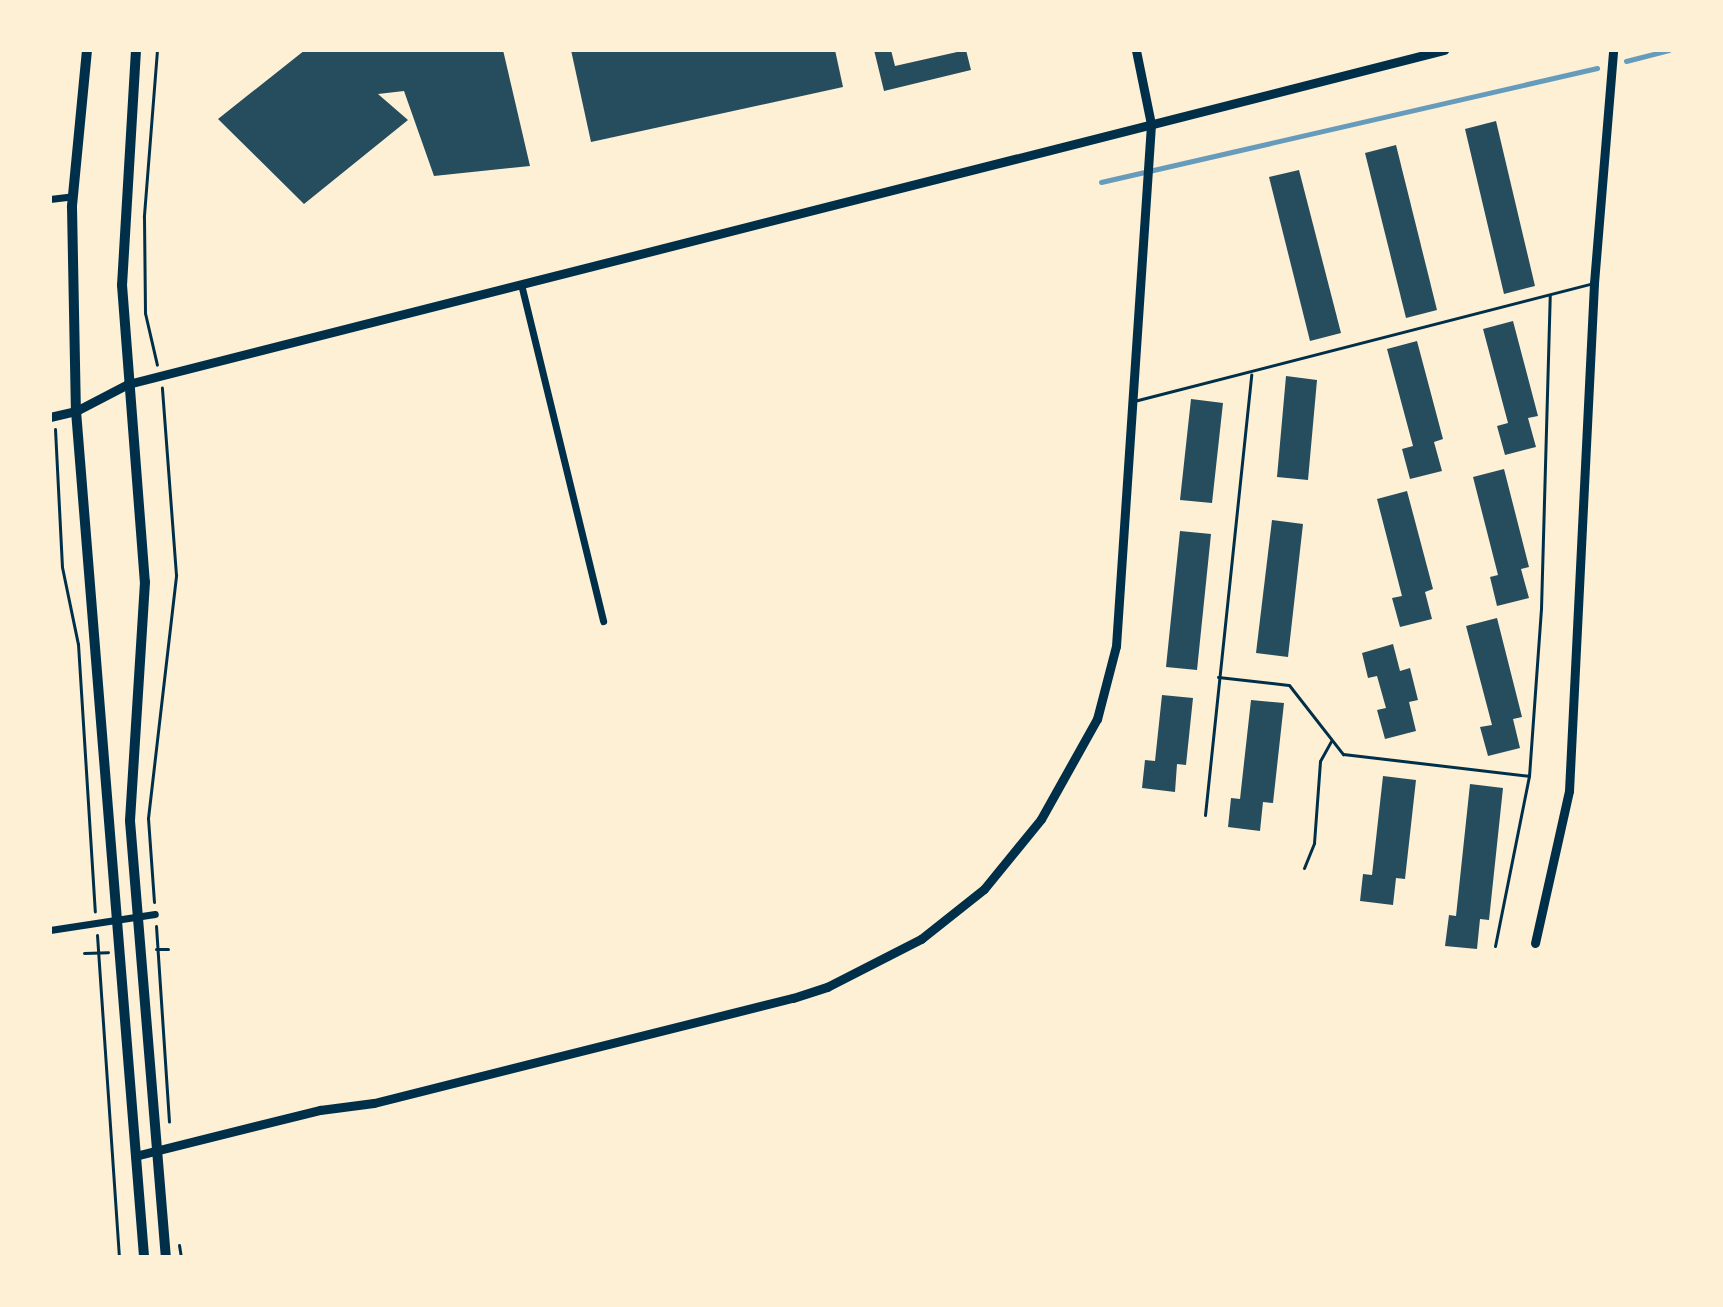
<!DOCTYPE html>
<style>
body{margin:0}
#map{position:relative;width:1723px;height:1307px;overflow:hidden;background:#fdf0d5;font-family:"Golos Text",sans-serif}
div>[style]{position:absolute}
.stream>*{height:5px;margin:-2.5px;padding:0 2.5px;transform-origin:2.5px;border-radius:2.5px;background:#669bbc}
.building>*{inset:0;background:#264d5e}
.path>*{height:3px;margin:-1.5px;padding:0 1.5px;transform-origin:1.5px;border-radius:1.5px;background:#003049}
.service>*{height:3px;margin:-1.5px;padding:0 1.5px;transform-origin:1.5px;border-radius:1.5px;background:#003049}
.minor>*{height:7px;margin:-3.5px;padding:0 3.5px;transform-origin:3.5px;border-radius:3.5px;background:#003049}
.tertiary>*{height:9px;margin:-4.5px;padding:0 4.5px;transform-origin:4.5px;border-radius:4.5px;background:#003049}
.secondary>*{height:10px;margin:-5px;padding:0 5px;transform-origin:5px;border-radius:5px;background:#003049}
span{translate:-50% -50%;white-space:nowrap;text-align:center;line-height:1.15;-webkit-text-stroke:8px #fdf0d5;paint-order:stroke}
.frame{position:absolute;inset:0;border:52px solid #fdf0d5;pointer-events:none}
</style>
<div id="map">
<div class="stream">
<div style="left:1626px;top:61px;width:44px;rotate:-14.3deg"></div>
<div style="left:1101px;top:182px;width:509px;rotate:-12.94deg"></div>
</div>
<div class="building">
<div style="clip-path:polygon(305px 50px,503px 50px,530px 166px,434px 176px,404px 91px,378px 94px,408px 120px,304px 204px,218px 119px)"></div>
<div style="clip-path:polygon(571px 50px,835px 50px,843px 87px,591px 142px)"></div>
<div style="clip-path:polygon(874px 50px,891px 50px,895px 66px,966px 50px,971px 70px,884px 91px)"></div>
<div style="clip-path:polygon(1496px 121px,1535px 286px,1504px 294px,1465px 129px)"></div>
<div style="clip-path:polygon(1396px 145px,1437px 310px,1406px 318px,1365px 153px)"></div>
<div style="clip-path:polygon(1299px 170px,1341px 333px,1310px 341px,1269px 177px)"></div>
<div style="clip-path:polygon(1513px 321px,1538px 416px,1528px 418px,1536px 447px,1505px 455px,1497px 426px,1508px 423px,1483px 329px)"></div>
<div style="clip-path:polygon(1417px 341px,1443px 439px,1434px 442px,1442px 471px,1410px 479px,1402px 449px,1413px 446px,1387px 349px)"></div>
<div style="clip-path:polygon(1286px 376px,1317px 380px,1308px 480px,1277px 477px)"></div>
<div style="clip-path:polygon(1191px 399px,1223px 403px,1212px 503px,1180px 500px)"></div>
<div style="clip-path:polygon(1504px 469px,1529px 567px,1521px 569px,1529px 598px,1497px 606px,1490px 577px,1498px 575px,1473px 477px)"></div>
<div style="clip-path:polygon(1407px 491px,1433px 589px,1425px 592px,1432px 619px,1400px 627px,1392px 598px,1402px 596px,1377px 499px)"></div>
<div style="clip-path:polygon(1272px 520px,1303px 524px,1288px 657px,1256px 653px)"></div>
<div style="clip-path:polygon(1180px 531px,1211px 534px,1197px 670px,1166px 667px)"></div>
<div style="clip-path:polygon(1497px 618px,1522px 717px,1513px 719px,1520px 748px,1488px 756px,1480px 727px,1492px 725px,1466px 626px)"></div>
<div style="clip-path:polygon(1393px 644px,1400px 671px,1410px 668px,1418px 700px,1409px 702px,1416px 731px,1385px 739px,1377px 710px,1386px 708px,1377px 676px,1368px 678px,1362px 653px)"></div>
<div style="clip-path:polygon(1162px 695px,1193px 698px,1186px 765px,1177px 764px,1175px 792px,1142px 788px,1145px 760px,1155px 761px)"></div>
<div style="clip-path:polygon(1251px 700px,1284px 703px,1273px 803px,1263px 802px,1260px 831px,1228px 827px,1231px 798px,1240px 799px)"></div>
<div style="clip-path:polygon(1383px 776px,1416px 780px,1405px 879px,1396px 878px,1393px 905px,1360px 901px,1363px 874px,1372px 875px)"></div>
<div style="clip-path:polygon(1470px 784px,1503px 788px,1489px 920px,1480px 919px,1477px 949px,1445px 946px,1449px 915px,1456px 916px)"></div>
</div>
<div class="path">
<div style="left:157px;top:50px;width:168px;rotate:94.5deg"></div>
<div style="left:144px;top:217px;width:96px;rotate:89.4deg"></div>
<div style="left:145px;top:313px;width:53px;rotate:77deg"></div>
<div style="left:55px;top:429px;width:138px;rotate:87.1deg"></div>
<div style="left:62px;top:567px;width:79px;rotate:78.3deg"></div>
<div style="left:78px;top:644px;width:268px;rotate:86.4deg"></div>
<div style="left:154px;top:902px;width:84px;rotate:-94.1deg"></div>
<div style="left:148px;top:818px;width:245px;rotate:-83.4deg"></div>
<div style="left:176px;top:575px;width:188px;rotate:-94.3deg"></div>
<div style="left:156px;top:926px;width:196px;rotate:86.2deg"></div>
<div style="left:97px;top:935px;width:323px;rotate:86.1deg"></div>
<div style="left:156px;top:949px;width:12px"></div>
<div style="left:84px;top:953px;width:24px;rotate:-2deg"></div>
<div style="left:179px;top:1245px;width:12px;rotate:81deg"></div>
</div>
<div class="service">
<div style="left:1134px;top:401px;width:472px;rotate:-14.4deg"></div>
<div style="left:1218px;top:677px;width:71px;rotate:6.4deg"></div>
<div style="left:1289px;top:685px;width:88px;rotate:52deg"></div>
<div style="left:1343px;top:754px;width:187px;rotate:6.7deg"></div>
<div style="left:1205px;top:815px;width:443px;rotate:-84deg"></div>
<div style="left:1304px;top:868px;width:27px;rotate:-68deg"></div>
<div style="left:1314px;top:843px;width:82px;rotate:-85.8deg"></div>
<div style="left:1320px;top:761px;width:23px;rotate:-61deg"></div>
<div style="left:1495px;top:946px;width:173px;rotate:-78.7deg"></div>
<div style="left:1529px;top:776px;width:167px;rotate:-85.9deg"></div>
<div style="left:1541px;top:609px;width:314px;rotate:-88.4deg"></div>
</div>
<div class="minor">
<div style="left:50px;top:199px;width:23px;rotate:-7deg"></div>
<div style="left:521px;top:284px;width:347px;rotate:76.3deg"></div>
<div style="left:50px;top:930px;width:106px;rotate:-8.7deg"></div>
</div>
<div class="tertiary">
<div style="left:50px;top:417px;width:27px;rotate:-13deg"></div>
<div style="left:76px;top:411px;width:59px;rotate:-27.4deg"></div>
<div style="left:128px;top:384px;width:1358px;rotate:-14.24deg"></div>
<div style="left:1535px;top:943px;width:156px;rotate:-77.4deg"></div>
<div style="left:1569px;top:791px;width:509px;rotate:-87.18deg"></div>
<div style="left:1594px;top:283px;width:234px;rotate:-85.3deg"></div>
<div style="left:135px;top:1156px;width:191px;rotate:-14deg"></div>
<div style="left:320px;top:1110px;width:54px;rotate:-7.4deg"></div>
<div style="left:374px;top:1103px;width:432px;rotate:-14.1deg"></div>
<div style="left:793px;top:998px;width:36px;rotate:-18deg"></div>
<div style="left:827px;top:987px;width:106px;rotate:-27.1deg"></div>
<div style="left:921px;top:939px;width:80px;rotate:-38.4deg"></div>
<div style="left:984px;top:889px;width:90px;rotate:-50.8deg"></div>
<div style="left:1041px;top:819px;width:115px;rotate:-60.8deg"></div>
<div style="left:1097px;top:719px;width:75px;rotate:-75.4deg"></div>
<div style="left:1116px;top:646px;width:523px;rotate:-86.16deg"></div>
<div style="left:1151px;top:124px;width:76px;rotate:-101.5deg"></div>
</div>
<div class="secondary">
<div style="left:87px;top:50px;width:158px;rotate:95.5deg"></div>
<div style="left:72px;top:207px;width:204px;rotate:88.9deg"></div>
<div style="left:76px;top:411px;width:849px;rotate:85.4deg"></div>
<div style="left:136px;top:50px;width:235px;rotate:93.4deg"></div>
<div style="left:122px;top:285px;width:298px;rotate:85.6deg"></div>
<div style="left:145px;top:582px;width:239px;rotate:93.6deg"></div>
<div style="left:130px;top:821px;width:437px;rotate:85.3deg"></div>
</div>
<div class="frame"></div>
</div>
